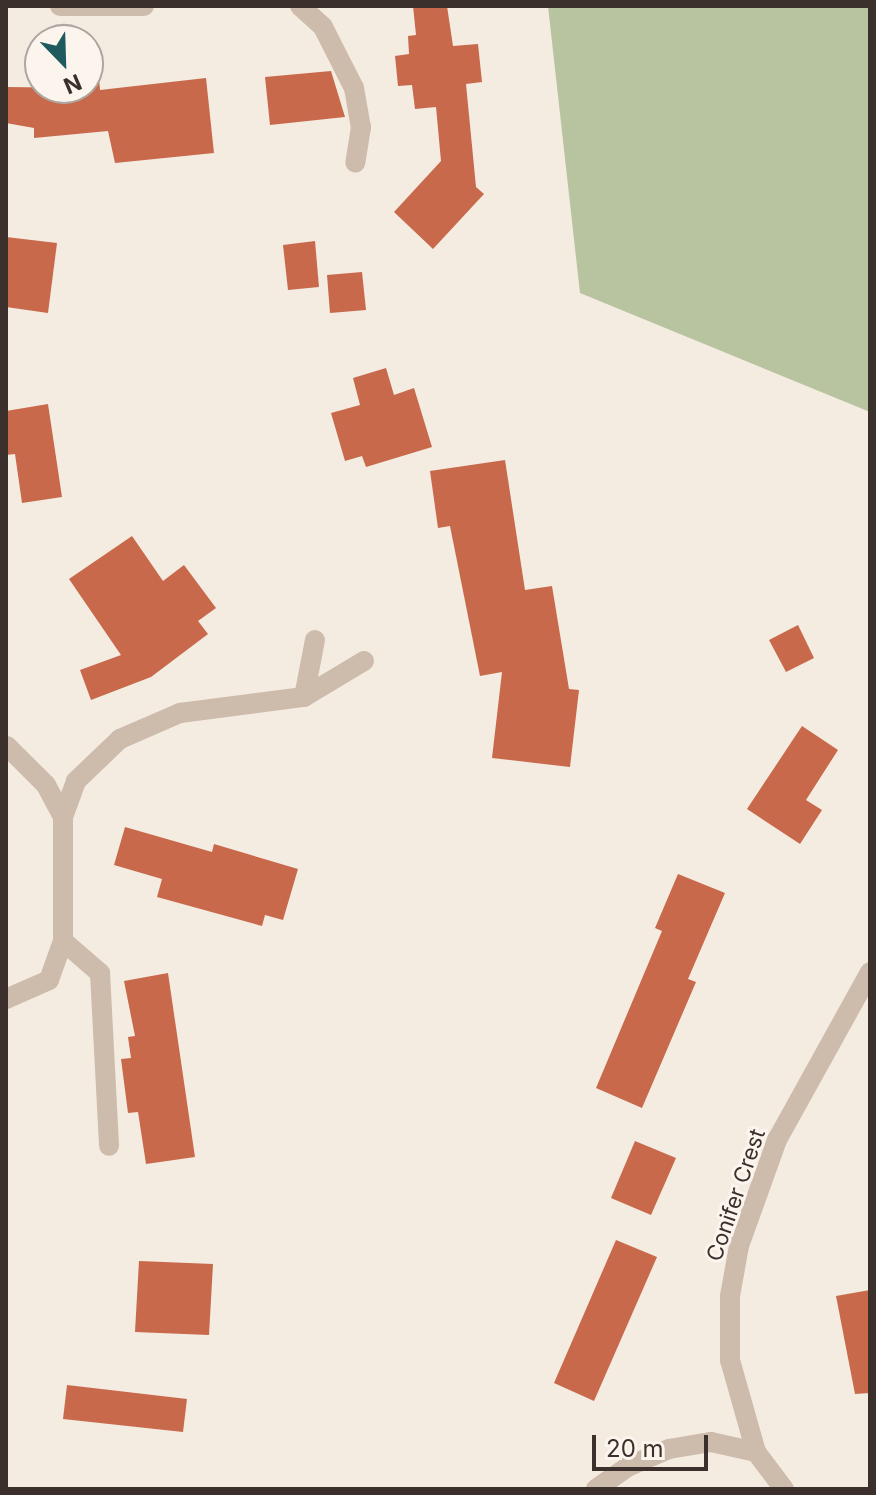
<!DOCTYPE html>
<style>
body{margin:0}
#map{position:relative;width:876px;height:1495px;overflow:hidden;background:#f4ebe1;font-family:Inter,sans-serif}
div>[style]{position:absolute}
.green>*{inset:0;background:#b8c4a0}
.building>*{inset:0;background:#c8694b}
.service>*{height:20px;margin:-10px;padding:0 10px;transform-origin:10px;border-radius:10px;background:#cdbbac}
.minor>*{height:20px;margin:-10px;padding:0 10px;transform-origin:10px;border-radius:10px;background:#cdbbac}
span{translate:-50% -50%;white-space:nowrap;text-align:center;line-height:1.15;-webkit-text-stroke:6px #fbf5ee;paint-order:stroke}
.street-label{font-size:22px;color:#3b302b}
.frame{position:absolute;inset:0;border:8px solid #3b302b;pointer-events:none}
.north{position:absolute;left:24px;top:24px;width:80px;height:80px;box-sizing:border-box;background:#fbf5ee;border:2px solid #aea6a0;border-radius:50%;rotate:157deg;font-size:22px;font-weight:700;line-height:32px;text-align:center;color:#3b302b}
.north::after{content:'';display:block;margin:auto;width:28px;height:36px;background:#1f5a5e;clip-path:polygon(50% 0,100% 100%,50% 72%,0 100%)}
.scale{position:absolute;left:592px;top:1435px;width:116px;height:36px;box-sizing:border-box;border:4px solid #3b302b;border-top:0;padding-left:10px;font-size:24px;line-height:28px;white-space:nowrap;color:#3b302b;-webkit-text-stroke:6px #fbf5ee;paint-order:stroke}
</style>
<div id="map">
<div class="green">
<div style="clip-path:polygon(548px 6px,870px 6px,870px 412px,580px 293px)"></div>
</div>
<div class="building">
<div style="clip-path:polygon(413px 6px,447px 6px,453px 46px,478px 44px,482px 82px,466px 84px,476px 187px,484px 194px,433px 249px,394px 212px,441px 161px,436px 107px,415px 109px,412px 85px,398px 86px,395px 56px,409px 54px,408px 36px,416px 35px)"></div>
<div style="clip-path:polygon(331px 71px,345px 117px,270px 125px,265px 77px)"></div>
<div style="clip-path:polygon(99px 78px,100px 90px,206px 78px,214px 153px,115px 163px,108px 131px,34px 138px,34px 128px,6px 123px,6px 87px,88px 88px,88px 80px)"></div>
<div style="clip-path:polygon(6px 237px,57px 243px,48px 313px,6px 307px)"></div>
<div style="clip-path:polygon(315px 241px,319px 287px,288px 290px,283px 245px)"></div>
<div style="clip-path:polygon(362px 272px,366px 310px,330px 313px,327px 275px)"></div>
<div style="clip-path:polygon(386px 368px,394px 395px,414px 388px,432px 447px,366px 467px,362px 456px,345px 461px,331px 413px,360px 405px,353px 378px)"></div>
<div style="clip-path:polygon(48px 404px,62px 497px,22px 503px,15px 454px,6px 455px,6px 411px)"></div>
<div style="clip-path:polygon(505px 460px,525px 590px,552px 586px,569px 689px,579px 690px,570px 767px,492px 758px,502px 672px,480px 676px,450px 526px,438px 528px,430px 471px)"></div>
<div style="clip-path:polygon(132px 536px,163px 581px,184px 565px,216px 608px,198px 621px,208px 634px,151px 677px,91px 700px,80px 670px,121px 655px,69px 579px)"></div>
<div style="clip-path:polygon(798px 625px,814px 658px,786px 672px,769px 640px)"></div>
<div style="clip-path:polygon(802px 726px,838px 750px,806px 800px,822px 810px,800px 844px,747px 809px)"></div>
<div style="clip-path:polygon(125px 827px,212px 852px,214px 844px,298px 869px,283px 920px,265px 915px,262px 926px,157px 897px,162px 879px,114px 865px)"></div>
<div style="clip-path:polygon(678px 874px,725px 893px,688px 979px,696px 982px,642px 1108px,596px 1088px,662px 931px,655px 928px)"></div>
<div style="clip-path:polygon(168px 973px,195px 1157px,146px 1164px,138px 1112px,128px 1113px,121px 1059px,131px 1058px,128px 1037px,135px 1036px,124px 981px)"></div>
<div style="clip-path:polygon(635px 1141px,676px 1158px,651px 1215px,611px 1198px)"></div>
<div style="clip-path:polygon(616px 1240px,657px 1257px,594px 1401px,554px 1383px)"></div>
<div style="clip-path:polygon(139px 1261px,213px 1264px,209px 1335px,135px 1332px)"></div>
<div style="clip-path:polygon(870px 1290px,870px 1393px,855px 1394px,836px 1296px)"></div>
<div style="clip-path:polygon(67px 1385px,187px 1399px,183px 1432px,63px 1419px)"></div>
</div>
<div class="service">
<div style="left:63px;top:941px;width:49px;rotate:40.9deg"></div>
<div style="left:100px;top:973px;width:173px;rotate:87deg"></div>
</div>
<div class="minor">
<div style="left:60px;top:6px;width:84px"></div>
<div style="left:300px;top:6px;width:31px;rotate:42deg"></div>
<div style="left:323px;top:27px;width:68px;rotate:63.1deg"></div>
<div style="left:354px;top:88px;width:40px;rotate:80deg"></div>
<div style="left:361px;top:127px;width:36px;rotate:99deg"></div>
<div style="left:304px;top:697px;width:58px;rotate:-79.1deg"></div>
<div style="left:7px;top:746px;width:55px;rotate:45deg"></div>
<div style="left:46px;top:785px;width:36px;rotate:62deg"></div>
<div style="left:6px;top:999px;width:47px;rotate:-23.8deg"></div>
<div style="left:49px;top:980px;width:41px;rotate:-70.3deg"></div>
<div style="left:63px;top:941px;width:124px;rotate:-90deg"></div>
<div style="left:63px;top:817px;width:38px;rotate:-70deg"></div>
<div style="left:76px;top:781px;width:61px;rotate:-43.7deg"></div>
<div style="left:120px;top:739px;width:65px;rotate:-23.4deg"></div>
<div style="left:180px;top:713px;width:125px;rotate:-7.4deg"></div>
<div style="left:304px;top:697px;width:70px;rotate:-31deg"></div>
<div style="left:756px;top:1452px;width:96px;rotate:-105.8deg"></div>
<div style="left:730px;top:1360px;width:64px;rotate:-90deg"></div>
<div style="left:730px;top:1296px;width:51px;rotate:-79.8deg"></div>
<div style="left:739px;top:1246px;width:113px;rotate:-70.3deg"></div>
<div style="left:777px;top:1140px;width:192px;rotate:-61deg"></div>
<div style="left:596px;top:1489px;width:38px;rotate:-35deg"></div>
<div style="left:627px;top:1467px;width:46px;rotate:-23.2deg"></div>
<div style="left:669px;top:1449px;width:43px;rotate:-9.5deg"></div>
<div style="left:711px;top:1442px;width:46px;rotate:12.5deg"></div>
<div style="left:756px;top:1452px;width:46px;rotate:52.9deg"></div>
</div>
<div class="street-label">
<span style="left:736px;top:1195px;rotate:-71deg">Conifer Crest</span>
</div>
<div class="frame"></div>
<div class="north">N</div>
<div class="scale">20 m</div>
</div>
